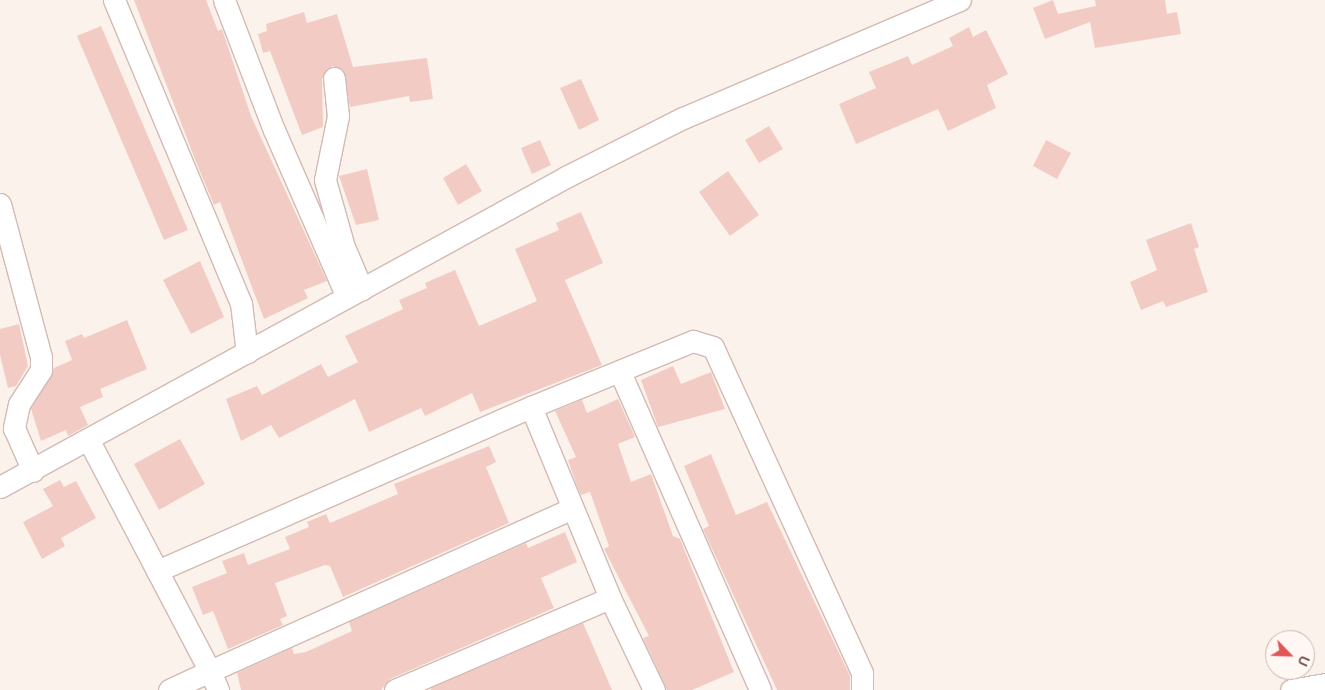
<!DOCTYPE html>
<style>
body{margin:0}
#map{position:relative;width:1325px;height:690px;overflow:hidden;background:#fcf2ec;font-family:Figtree,sans-serif}
div>[style]{position:absolute}
.building>*{inset:0;background:#f2ccc4}
.roads{filter:drop-shadow(1px 0 #d2bab3) drop-shadow(-1px 0 #d2bab3) drop-shadow(0 1px #d2bab3) drop-shadow(0 -1px #d2bab3)}
.street>*{height:21px;margin:-10.5px;padding:0 10.5px;transform-origin:10.5px;border-radius:10.5px;background:#fff}
span{translate:-50% -50%;white-space:nowrap;text-align:center;line-height:1.15;-webkit-text-stroke:4.5px #fff7f3;paint-order:stroke}
.north{position:absolute;left:1265px;top:630px;width:50px;height:50px;box-sizing:border-box;background:#fff7f3;border:1px solid #c9b6b1;border-radius:50%;rotate:114deg;font-size:14px;font-weight:700;line-height:20px;text-align:center;color:#78544e}
.north::after{content:'';display:block;margin:auto;width:18px;height:22px;background:#e35554;clip-path:polygon(50% 0,100% 100%,50% 72%,0 100%)}
</style>
<div id="map">
<div class="building">
<div style="clip-path:polygon(134px 0,206px 0,218px 31px,222px 29px,251px 116px,327px 281px,304px 290px,308px 298px,264px 319px,220px 202px,214px 205px,196px 162px)"></div>
<div style="clip-path:polygon(1053px 0,1058px 14px,1096px 6px,1095px 0,1165px 0,1167px 14px,1177px 12px,1181px 34px,1095px 48px,1090px 22px,1045px 39px,1033px 8px)"></div>
<div style="clip-path:polygon(304px 12px,307px 23px,337px 14px,353px 67px,427px 58px,433px 99px,410px 102px,409px 96px,350px 107px,344px 71px,332px 66px,322px 79px,323px 127px,302px 135px,270px 51px,263px 53px,258px 34px,267px 31px,266px 24px)"></div>
<div style="clip-path:polygon(101px 26px,188px 230px,164px 240px,77px 36px)"></div>
<div style="clip-path:polygon(969px 27px,973px 37px,986px 30px,1008px 74px,987px 85px,996px 108px,948px 131px,938px 109px,856px 144px,839px 104px,876px 88px,869px 72px,908px 56px,912px 65px,953px 46px,949px 38px)"></div>
<div style="clip-path:polygon(581px 79px,599px 120px,579px 130px,560px 88px)"></div>
<div style="clip-path:polygon(769px 126px,783px 149px,759px 163px,745px 140px)"></div>
<div style="clip-path:polygon(540px 140px,551px 165px,532px 174px,521px 148px)"></div>
<div style="clip-path:polygon(1046px 140px,1071px 153px,1057px 179px,1033px 166px)"></div>
<div style="clip-path:polygon(466px 164px,482px 191px,458px 205px,443px 178px)"></div>
<div style="clip-path:polygon(367px 169px,379px 220px,356px 225px,339px 176px)"></div>
<div style="clip-path:polygon(728px 171px,759px 215px,730px 236px,699px 192px)"></div>
<div style="clip-path:polygon(581px 212px,603px 263px,565px 280px,602px 365px,480px 412px,472px 393px,425px 416px,421px 408px,369px 432px,355px 399px,279px 438px,271px 425px,241px 441px,226px 399px,257px 386px,262px 395px,321px 364px,328px 377px,358px 362px,345px 336px,403px 309px,399px 300px,427px 288px,425px 283px,455px 270px,479px 326px,537px 301px,515px 249px,559px 230px,556px 223px)"></div>
<div style="clip-path:polygon(1191px 223px,1199px 247px,1194px 249px,1208px 292px,1166px 307px,1163px 301px,1141px 310px,1130px 282px,1157px 270px,1146px 240px)"></div>
<div style="clip-path:polygon(200px 261px,224px 317px,191px 334px,163px 280px)"></div>
<div style="clip-path:polygon(127px 320px,147px 369px,100px 389px,103px 397px,80px 407px,88px 425px,68px 436px,66px 430px,41px 441px,31px 409px,54px 368px,72px 360px,65px 341px,82px 334px,84px 338px)"></div>
<div style="clip-path:polygon(19px 324px,28px 366px,16px 386px,8px 388px,0 355px,0 329px)"></div>
<div style="clip-path:polygon(673px 366px,681px 384px,711px 372px,725px 409px,658px 427px,641px 380px)"></div>
<div style="clip-path:polygon(618px 399px,635px 437px,618px 444px,631px 482px,651px 474px,673px 536px,680px 539px,734px 672px,692px 690px,667px 690px,643px 638px,649px 636px,604px 549px,609px 546px,590px 492px,581px 495px,577px 486px,568px 460px,576px 457px,555px 411px,582px 400px,587px 413px)"></div>
<div style="clip-path:polygon(180px 439px,205px 484px,159px 510px,134px 464px)"></div>
<div style="clip-path:polygon(489px 446px,496px 462px,486px 467px,509px 523px,343px 597px,330px 566px,325px 565px,275px 583px,287px 616px,280px 619px,283px 625px,228px 649px,213px 611px,203px 615px,192px 587px,227px 573px,222px 561px,244px 553px,248px 565px,290px 549px,285px 537px,309px 527px,307px 522px,326px 514px,330px 523px,398px 494px,394px 484px)"></div>
<div style="clip-path:polygon(711px 454px,736px 515px,767px 502px,850px 676px,850px 690px,777px 690px,703px 529px,709px 526px,684px 466px)"></div>
<div style="clip-path:polygon(60px 480px,64px 487px,76px 481px,96px 518px,61px 538px,65px 546px,42px 559px,23px 522px,53px 506px,43px 489px)"></div>
<div style="clip-path:polygon(565px 532px,577px 562px,541px 578px,554px 608px,390px 679px,381px 690px,241px 690px,237px 673px,292px 648px,294px 654px,306px 652px,352px 631px,349px 622px,526px 543px,528px 548px)"></div>
<div style="clip-path:polygon(583px 623px,612px 690px,431px 690px,431px 688px)"></div>
</div>
<div class="roads">
<div class="street">
<div style="left:114px;top:0;width:329px;rotate:67.3deg"></div>
<div style="left:241px;top:303px;width:50px;rotate:83.2deg"></div>
<div style="left:224px;top:0;width:139px;rotate:69deg"></div>
<div style="left:274px;top:130px;width:182px;rotate:66.4deg"></div>
<div style="left:334px;top:78px;width:38px;rotate:84deg"></div>
<div style="left:338px;top:116px;width:65px;rotate:101.5deg"></div>
<div style="left:325px;top:180px;width:70px;rotate:74.2deg"></div>
<div style="left:344px;top:247px;width:46px;rotate:66.8deg"></div>
<div style="left:0;top:204px;width:158px;rotate:75deg"></div>
<div style="left:41px;top:357px;width:13px;rotate:90deg"></div>
<div style="left:41px;top:370px;width:40px;rotate:122.9deg"></div>
<div style="left:19px;top:404px;width:25px;rotate:102deg"></div>
<div style="left:14px;top:428px;width:47px;rotate:66.2deg"></div>
<div style="left:620px;top:372px;width:347px;rotate:66.2deg"></div>
<div style="left:531px;top:407px;width:175px;rotate:-22.2deg"></div>
<div style="left:693px;top:341px;width:21px;rotate:17deg"></div>
<div style="left:713px;top:347px;width:358px;rotate:65.4deg"></div>
<div style="left:862px;top:673px;width:17px;rotate:90deg"></div>
<div style="left:89px;top:441px;width:260px;rotate:62.3deg"></div>
<div style="left:210px;top:671px;width:397px;rotate:-24.2deg"></div>
<div style="left:0;top:487px;width:645px;rotate:-28.71deg"></div>
<div style="left:566px;top:177px;width:131px;rotate:-26.8deg"></div>
<div style="left:683px;top:118px;width:301px;rotate:-23.1deg"></div>
<div style="left:157px;top:571px;width:408px;rotate:-23.7deg"></div>
<div style="left:531px;top:407px;width:207px;rotate:67.5deg"></div>
<div style="left:610px;top:598px;width:102px;rotate:64.4deg"></div>
<div style="left:169px;top:690px;width:45px;rotate:-24.9deg"></div>
<div style="left:210px;top:671px;width:21px;rotate:67deg"></div>
<div style="left:395px;top:690px;width:234px;rotate:-23.2deg"></div>
<div style="left:1291px;top:690px;width:35px;rotate:-10deg"></div>
</div>
</div>
<div class="north">U</div>
</div>
